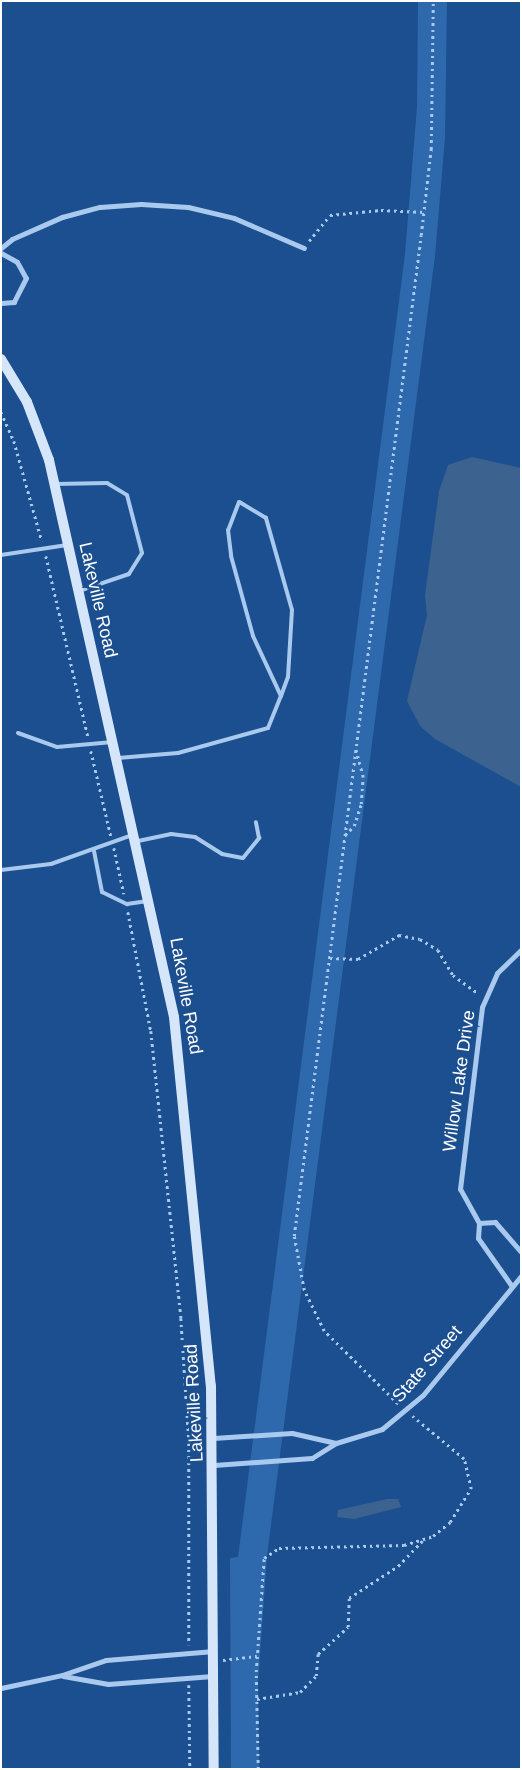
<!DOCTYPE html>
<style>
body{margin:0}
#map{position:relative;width:522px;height:1770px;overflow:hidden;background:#1b4f8f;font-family:Helvetica,sans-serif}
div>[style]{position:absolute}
.green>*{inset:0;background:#2e69ad}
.water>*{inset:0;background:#3c6290}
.path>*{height:2.5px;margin-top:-1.25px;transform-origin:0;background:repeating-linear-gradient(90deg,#a9c9ee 0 2.5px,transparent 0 6.5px)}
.lane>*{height:4px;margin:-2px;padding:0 2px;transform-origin:2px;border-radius:2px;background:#a9c9ee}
.street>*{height:5px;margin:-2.5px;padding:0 2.5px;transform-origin:2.5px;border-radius:2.5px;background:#a9c9ee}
.secondary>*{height:10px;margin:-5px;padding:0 5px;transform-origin:5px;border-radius:5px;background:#d6e6fa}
span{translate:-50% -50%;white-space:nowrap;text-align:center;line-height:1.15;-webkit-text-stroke:5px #1b4f8f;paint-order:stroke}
.street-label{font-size:18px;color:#fff}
.frame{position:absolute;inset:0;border:2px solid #fff;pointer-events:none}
</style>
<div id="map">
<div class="green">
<div style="clip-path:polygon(418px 1px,447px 1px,445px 138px,435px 256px,267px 1556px,258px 1682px,259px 1769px,231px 1769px,230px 1558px,238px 1557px,405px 254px,417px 107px)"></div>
</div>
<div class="water">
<div style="clip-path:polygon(472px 457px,521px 468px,521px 787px,435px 739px,420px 726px,407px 701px,427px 615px,425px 595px,439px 491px,448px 465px)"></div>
<div style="clip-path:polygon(387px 1499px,398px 1499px,401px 1507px,354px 1519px,337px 1517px,338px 1510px)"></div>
</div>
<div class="path">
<div style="left:309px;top:241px;width:33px;rotate:-51deg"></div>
<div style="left:330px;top:215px;width:51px;rotate:-5.6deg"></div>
<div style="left:381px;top:210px;width:43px;rotate:2.7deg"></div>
<div style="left:1px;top:412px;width:32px;rotate:66deg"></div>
<div style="left:14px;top:441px;width:104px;rotate:74.4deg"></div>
<div style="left:46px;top:556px;width:185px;rotate:76.9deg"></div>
<div style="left:91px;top:751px;width:87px;rotate:76.8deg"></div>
<div style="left:345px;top:835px;width:13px;rotate:-45deg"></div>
<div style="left:354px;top:826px;width:23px;rotate:-72deg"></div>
<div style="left:361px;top:804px;width:27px;rotate:-86deg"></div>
<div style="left:363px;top:777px;width:28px;rotate:-105deg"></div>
<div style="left:114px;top:848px;width:47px;rotate:77.7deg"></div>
<div style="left:128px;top:912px;width:121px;rotate:79.1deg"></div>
<div style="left:151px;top:1031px;width:289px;rotate:84deg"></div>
<div style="left:181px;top:1318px;width:125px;rotate:86.3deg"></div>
<div style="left:189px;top:1443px;width:202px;rotate:90deg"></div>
<div style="left:330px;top:958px;width:28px;rotate:2deg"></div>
<div style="left:358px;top:959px;width:48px;rotate:-30.3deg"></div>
<div style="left:399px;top:935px;width:21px;rotate:11deg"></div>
<div style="left:420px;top:939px;width:21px;rotate:31deg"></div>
<div style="left:438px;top:950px;width:29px;rotate:59deg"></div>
<div style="left:453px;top:975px;width:31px;rotate:36deg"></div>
<div style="left:398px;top:1404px;width:104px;rotate:-135.4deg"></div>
<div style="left:324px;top:1331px;width:46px;rotate:-116deg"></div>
<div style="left:304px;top:1290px;width:55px;rotate:-100.5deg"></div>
<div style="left:294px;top:1236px;width:1009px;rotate:-82.77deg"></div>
<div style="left:421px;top:235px;width:87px;rotate:-83.4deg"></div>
<div style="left:431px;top:149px;width:148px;rotate:-89.2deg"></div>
<div style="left:223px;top:1660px;width:34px;rotate:-7deg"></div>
<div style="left:189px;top:1685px;width:84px;rotate:89.3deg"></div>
<div style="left:257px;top:1699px;width:44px;rotate:-9.2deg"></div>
<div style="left:300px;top:1692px;width:23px;rotate:-45deg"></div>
<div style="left:316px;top:1676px;width:22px;rotate:-85deg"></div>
<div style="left:318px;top:1654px;width:40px;rotate:-42deg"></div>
<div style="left:348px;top:1627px;width:29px;rotate:-88deg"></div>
<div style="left:349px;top:1598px;width:59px;rotate:-33.1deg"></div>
<div style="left:398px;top:1566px;width:35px;rotate:-46deg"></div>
<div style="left:258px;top:1769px;width:97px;rotate:-91.2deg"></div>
<div style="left:256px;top:1672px;width:114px;rotate:-86deg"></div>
<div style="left:264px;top:1558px;width:18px;rotate:-34deg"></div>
<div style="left:279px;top:1548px;width:125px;rotate:-1.4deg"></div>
<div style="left:404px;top:1545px;width:30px;rotate:-17deg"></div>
<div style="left:433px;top:1536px;width:22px;rotate:-39deg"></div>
<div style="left:450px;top:1522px;width:39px;rotate:-58deg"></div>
<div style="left:471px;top:1489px;width:31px;rotate:-103deg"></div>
<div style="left:464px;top:1459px;width:67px;rotate:-140.4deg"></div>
</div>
<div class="lane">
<div style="left:55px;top:484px;width:52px;rotate:-1.1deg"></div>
<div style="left:107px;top:483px;width:23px;rotate:31deg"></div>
<div style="left:127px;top:495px;width:60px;rotate:75.5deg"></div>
<div style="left:142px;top:553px;width:25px;rotate:122deg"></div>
<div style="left:129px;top:574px;width:53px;rotate:161.2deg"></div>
<div style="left:1px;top:555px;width:67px;rotate:-8.6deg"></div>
<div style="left:18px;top:733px;width:41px;rotate:19.7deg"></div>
<div style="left:57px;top:747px;width:56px;rotate:-5.1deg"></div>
<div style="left:118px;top:758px;width:60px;rotate:-4.8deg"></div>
<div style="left:178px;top:753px;width:93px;rotate:-15.5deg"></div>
<div style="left:268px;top:728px;width:35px;rotate:-68deg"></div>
<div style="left:281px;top:696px;width:20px;rotate:-70deg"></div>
<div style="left:288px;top:677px;width:67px;rotate:-86.6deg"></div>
<div style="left:292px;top:610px;width:96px;rotate:-105.8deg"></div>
<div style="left:266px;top:518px;width:31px;rotate:-149deg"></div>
<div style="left:239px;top:502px;width:30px;rotate:111deg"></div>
<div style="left:228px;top:530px;width:26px;rotate:83deg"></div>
<div style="left:231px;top:556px;width:83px;rotate:74.6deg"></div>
<div style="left:253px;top:636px;width:66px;rotate:65deg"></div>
<div style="left:138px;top:841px;width:34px;rotate:-12deg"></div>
<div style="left:171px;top:834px;width:24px;rotate:7deg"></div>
<div style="left:195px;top:837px;width:32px;rotate:32deg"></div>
<div style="left:222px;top:854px;width:21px;rotate:11deg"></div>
<div style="left:243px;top:858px;width:26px;rotate:-51deg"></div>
<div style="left:259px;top:838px;width:16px;rotate:-101deg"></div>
<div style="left:94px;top:851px;width:42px;rotate:79deg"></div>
<div style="left:102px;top:892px;width:28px;rotate:26deg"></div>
<div style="left:127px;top:904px;width:21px;rotate:-8deg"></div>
<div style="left:1px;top:870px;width:50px;rotate:-6.8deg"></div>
<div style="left:51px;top:864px;width:86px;rotate:-19.7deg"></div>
</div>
<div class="street">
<div style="left:1px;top:248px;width:14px;rotate:-39deg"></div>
<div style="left:12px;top:239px;width:55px;rotate:-23.7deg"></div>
<div style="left:62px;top:217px;width:39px;rotate:-15deg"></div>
<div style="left:100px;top:207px;width:41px;rotate:-4.2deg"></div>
<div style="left:141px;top:204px;width:47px;rotate:3.7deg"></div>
<div style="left:188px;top:207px;width:47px;rotate:13.4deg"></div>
<div style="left:234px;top:218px;width:76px;rotate:23.2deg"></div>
<div style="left:1px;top:253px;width:18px;rotate:29deg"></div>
<div style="left:17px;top:262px;width:18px;rotate:61deg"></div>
<div style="left:26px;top:278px;width:27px;rotate:117deg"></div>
<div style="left:14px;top:302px;width:13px;rotate:176deg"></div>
<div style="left:479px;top:1223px;width:16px;rotate:-4deg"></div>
<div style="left:495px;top:1222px;width:40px;rotate:49deg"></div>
<div style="left:511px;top:1285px;width:57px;rotate:-125.1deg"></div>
<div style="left:478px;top:1238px;width:15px;rotate:-86deg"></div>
<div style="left:479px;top:1223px;width:39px;rotate:-119deg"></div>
<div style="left:460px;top:1189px;width:183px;rotate:-83.1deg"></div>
<div style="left:482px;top:1007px;width:37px;rotate:-66deg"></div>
<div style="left:497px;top:973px;width:33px;rotate:-44deg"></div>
<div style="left:213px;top:1438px;width:79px;rotate:-3.6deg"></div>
<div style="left:292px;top:1433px;width:45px;rotate:12.8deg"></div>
<div style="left:214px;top:1465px;width:98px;rotate:-4.1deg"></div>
<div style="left:312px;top:1458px;width:28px;rotate:-32deg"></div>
<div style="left:336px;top:1443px;width:48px;rotate:-16.9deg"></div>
<div style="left:382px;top:1429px;width:53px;rotate:-39.7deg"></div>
<div style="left:423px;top:1395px;width:154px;rotate:-50.5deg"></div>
<div style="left:63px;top:1676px;width:46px;rotate:10.1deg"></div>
<div style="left:108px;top:1684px;width:105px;rotate:-4.4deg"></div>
<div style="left:1px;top:1688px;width:62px;rotate:-12deg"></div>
<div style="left:62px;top:1675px;width:46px;rotate:-18.8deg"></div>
<div style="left:106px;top:1660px;width:108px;rotate:-4.8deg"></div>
</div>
<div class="secondary">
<div style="left:1px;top:359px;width:50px;rotate:58.8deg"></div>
<div style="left:27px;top:402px;width:62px;rotate:69.2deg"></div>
<div style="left:49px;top:460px;width:571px;rotate:77.35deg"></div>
<div style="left:174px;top:1017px;width:371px;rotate:84.3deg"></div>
<div style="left:211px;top:1386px;width:383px;rotate:89.6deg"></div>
</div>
<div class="street-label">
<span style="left:98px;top:600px;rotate:77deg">Lakeville Road</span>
<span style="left:186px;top:996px;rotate:80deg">Lakeville Road</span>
<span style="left:459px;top:1081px;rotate:-82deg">Willow Lake Drive</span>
<span style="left:427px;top:1364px;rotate:-49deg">State Street</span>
<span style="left:194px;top:1403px;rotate:-93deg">Lakeville Road</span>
</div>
<div class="frame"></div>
</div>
